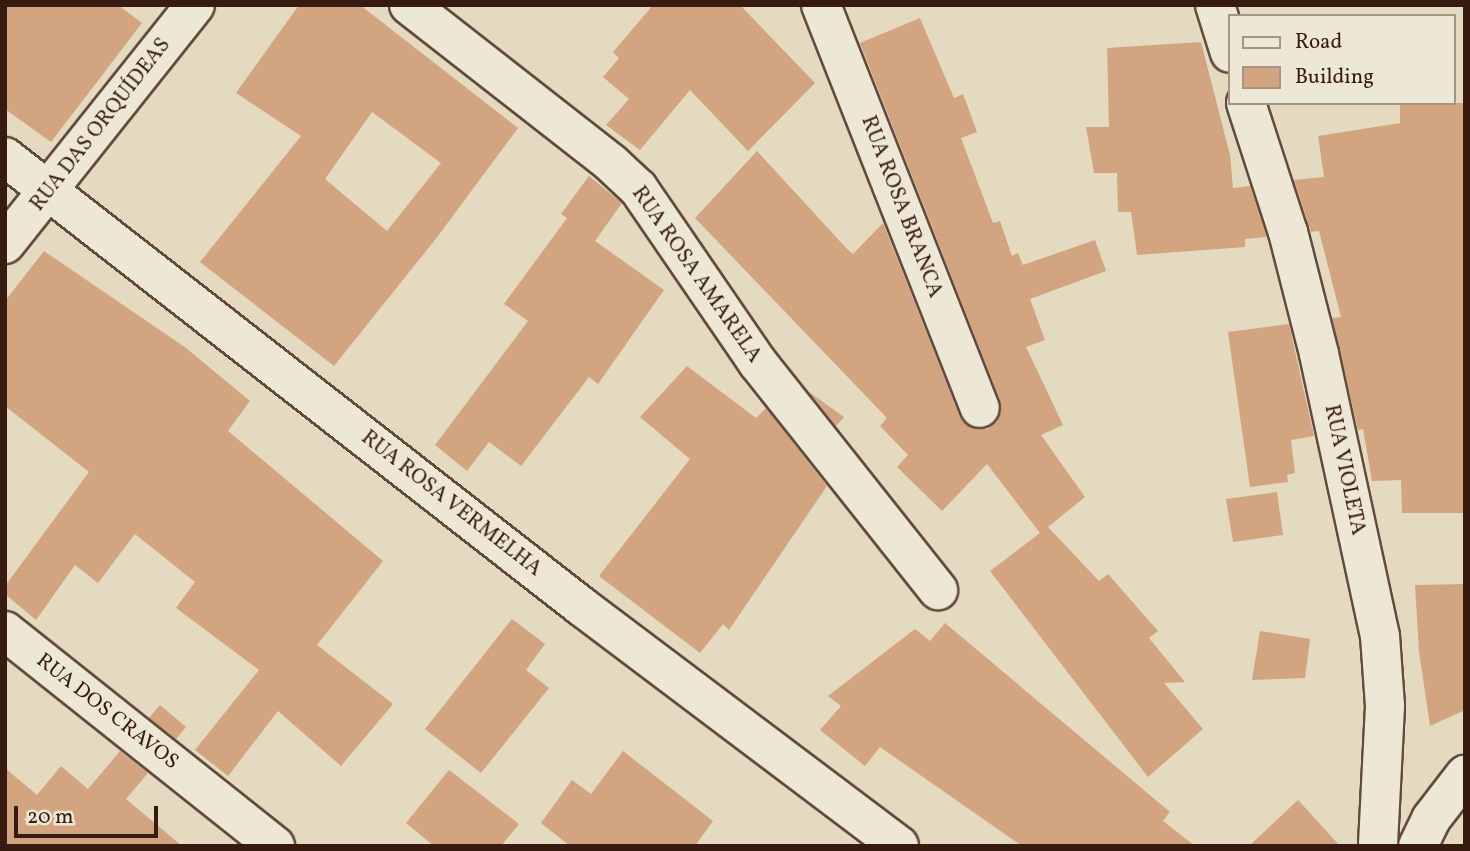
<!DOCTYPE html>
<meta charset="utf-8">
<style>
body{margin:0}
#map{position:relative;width:1470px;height:851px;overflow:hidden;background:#e3dac0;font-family:Vollkorn,serif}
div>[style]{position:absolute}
.building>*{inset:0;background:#d2a47f}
.roads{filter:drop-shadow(2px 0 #624b3d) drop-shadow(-2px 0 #624b3d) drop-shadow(0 2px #624b3d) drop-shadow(0 -2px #624b3d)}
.minor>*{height:38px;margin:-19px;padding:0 19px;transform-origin:19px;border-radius:19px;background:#ede7d6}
span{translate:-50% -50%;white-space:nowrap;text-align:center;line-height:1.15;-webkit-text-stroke:5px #ede7d6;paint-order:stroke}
.street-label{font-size:21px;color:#371b11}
.frame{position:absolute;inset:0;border:7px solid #371b11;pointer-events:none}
.legend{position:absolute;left:1228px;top:14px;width:228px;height:91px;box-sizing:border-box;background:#ede7d6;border:2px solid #a49587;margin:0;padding:9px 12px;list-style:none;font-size:21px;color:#371b11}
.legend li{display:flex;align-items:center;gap:14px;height:35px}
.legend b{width:35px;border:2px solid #a49587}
.scale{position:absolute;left:14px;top:806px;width:144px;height:32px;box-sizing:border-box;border:4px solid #371b11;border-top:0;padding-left:9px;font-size:21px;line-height:24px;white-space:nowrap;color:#371b11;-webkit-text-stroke:5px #ede7d6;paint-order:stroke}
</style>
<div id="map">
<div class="building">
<div style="clip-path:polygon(5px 5px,118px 5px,142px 23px,51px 142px,5px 109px)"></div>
<div style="clip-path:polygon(evenodd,299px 5px,360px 5px,518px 128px,438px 236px,334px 366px,200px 262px,301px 136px,236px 93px,299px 5px,372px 112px,441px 163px,387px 231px,325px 179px,372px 112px)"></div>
<div style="clip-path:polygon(653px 5px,740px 5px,815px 83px,748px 151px,690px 90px,640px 150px,606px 125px,629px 99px,603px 77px,619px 58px,613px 52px)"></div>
<div style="clip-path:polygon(920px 18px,954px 98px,963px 94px,977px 132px,961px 138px,993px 223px,1000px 221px,1012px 256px,1018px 253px,1023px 265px,1095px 240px,1106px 271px,1030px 299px,1045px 340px,1026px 347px,1063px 425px,1041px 435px,1085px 497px,1048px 527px,1099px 581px,1108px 574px,1158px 631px,1149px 638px,1185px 682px,1164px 683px,1203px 729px,1148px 777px,990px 571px,1040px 533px,987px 464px,942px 511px,897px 467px,908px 455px,880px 426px,887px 418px,695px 218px,757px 151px,848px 250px,853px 254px,883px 223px,960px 417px,966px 425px,976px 429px,987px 429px,997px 422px,1001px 412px,1000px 400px,860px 43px)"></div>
<div style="clip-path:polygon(1201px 42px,1230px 155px,1233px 188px,1250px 186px,1267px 237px,1245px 239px,1245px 247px,1137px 255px,1131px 212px,1118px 212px,1117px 173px,1094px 173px,1086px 127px,1109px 127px,1107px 48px)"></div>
<div style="clip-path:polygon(1400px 103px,1465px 103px,1465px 513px,1402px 513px,1401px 480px,1372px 481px,1363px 429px,1358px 430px,1332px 318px,1341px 317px,1319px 231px,1311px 232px,1294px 180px,1324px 177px,1318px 136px,1400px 123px)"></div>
<div style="clip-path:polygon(589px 176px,622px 203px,595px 241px,664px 290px,598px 384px,589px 377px,521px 466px,489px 442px,467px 471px,435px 445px,528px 321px,504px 304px,567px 218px,561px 214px)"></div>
<div style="clip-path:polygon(44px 251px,186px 348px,250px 401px,228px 431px,383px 561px,317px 645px,393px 704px,341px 766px,278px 711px,228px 776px,195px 750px,259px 670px,176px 608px,195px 582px,135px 534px,98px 583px,75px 565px,36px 620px,5px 594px,5px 586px,89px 472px,5px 406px,5px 301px)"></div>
<div style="clip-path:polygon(1289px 324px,1314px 436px,1291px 440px,1295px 473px,1287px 475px,1288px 482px,1250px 487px,1228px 332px)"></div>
<div style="clip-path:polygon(687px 366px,756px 418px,766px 408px,827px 486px,729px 630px,723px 624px,700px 653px,599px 576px,690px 459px,640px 417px)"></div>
<div style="clip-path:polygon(809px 392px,844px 417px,836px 426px)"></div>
<div style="clip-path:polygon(1277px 492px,1283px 535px,1233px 542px,1226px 499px)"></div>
<div style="clip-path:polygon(1465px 584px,1465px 710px,1430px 726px,1419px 651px,1415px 585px)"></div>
<div style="clip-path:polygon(512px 619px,545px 644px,526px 670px,549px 688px,481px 773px,425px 729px)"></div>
<div style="clip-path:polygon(945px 623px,1170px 812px,1163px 821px,1195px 846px,1022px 846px,880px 747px,865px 766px,820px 730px,841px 706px,828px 696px,915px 629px,930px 641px)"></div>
<div style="clip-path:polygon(1260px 631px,1310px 639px,1305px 678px,1252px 680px)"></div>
<div style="clip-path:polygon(160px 705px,186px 727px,176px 739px,149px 718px)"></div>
<div style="clip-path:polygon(120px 751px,148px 773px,126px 799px,182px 846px,5px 846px,5px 768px,37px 795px,61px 766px,88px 789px)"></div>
<div style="clip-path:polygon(623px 751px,713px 821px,695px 846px,570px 846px,541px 823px,572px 780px,591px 794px)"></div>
<div style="clip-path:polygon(449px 770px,519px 824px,501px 846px,434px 846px,406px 823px)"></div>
<div style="clip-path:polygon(1298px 800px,1340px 846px,1249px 846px)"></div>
</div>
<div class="roads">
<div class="minor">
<div style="left:409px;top:5px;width:256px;rotate:38deg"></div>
<div style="left:611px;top:163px;width:37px;rotate:43deg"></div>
<div style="left:638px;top:188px;width:212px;rotate:55.6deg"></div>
<div style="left:758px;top:363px;width:290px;rotate:51.6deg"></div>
<div style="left:821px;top:5px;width:433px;rotate:68.5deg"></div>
<div style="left:1215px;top:5px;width:50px;rotate:72.6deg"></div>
<div style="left:1246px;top:103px;width:136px;rotate:72deg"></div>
<div style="left:1288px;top:232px;width:126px;rotate:75.7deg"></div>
<div style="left:1319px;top:354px;width:289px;rotate:77.8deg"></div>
<div style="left:1380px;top:636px;width:70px;rotate:85.9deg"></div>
<div style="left:1385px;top:706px;width:140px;rotate:92.9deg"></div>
<div style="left:5px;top:157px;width:730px;rotate:37.94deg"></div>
<div style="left:581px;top:606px;width:398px;rotate:37deg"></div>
<div style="left:5px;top:244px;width:305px;rotate:-51.5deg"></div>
<div style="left:5px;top:631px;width:345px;rotate:38.5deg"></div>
<div style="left:1418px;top:846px;width:30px;rotate:-64deg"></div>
<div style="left:1431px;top:819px;width:56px;rotate:-52.3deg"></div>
</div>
</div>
<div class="street-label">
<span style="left:101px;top:125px;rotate:-52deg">RUA DAS ORQUÍDEAS</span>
<span style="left:901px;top:207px;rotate:69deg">RUA ROSA BRANCA</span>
<span style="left:696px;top:275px;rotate:55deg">RUA ROSA AMARELA</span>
<span style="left:1344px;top:470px;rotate:78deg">RUA VIOLETA</span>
<span style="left:451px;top:504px;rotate:38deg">RUA ROSA VERMELHA</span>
<span style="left:107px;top:712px;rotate:38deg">RUA DOS CRAVOS</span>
</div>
<div class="frame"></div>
<ul class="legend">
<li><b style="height:9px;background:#ede7d6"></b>Road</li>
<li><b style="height:19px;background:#d2a47f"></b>Building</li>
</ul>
<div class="scale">20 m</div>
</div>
